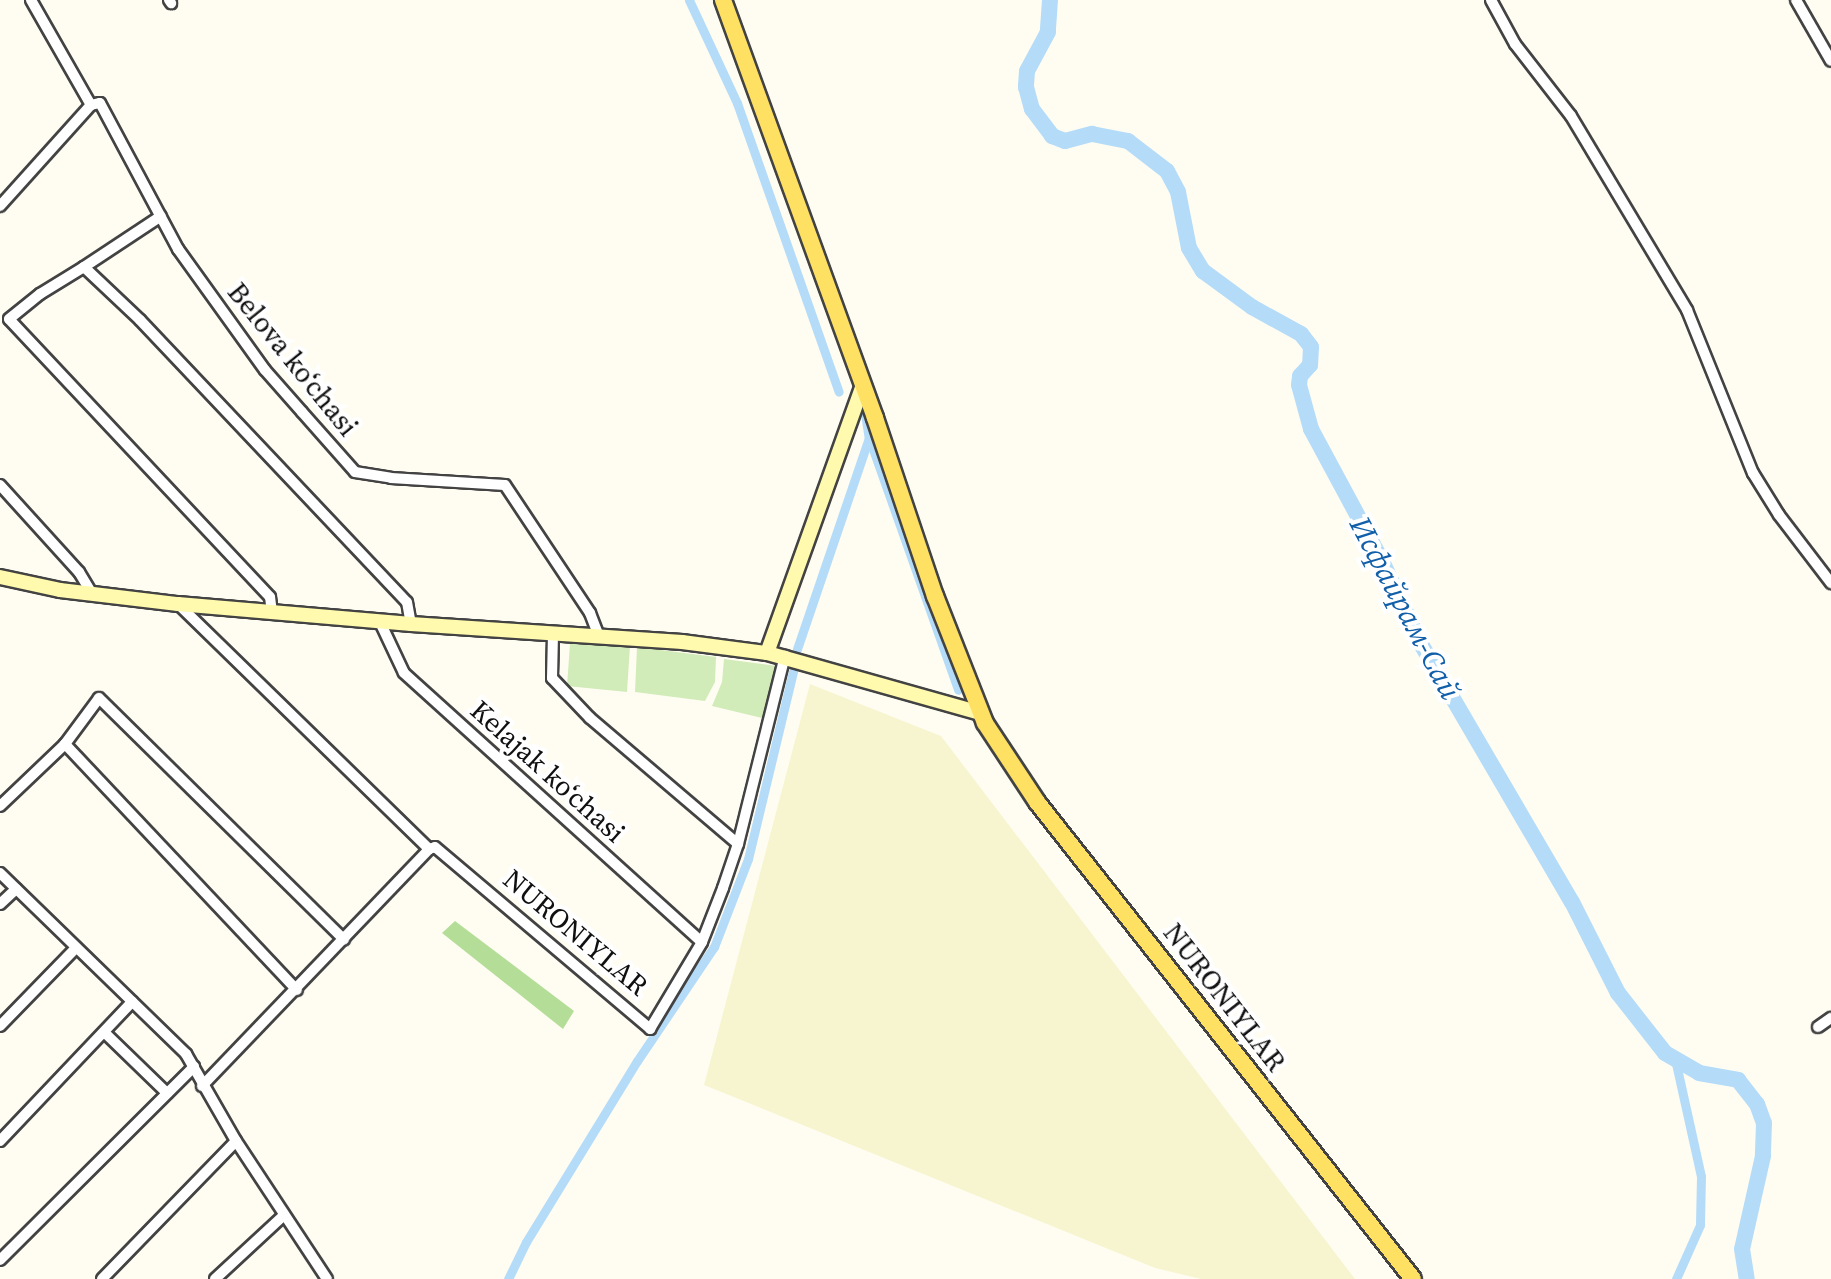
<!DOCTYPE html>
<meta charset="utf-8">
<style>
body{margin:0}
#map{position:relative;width:1831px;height:1279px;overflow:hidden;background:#fffdf2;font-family:"Source Serif 4",serif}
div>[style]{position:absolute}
.farmland>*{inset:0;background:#f7f5d0}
.green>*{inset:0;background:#d1ecb9}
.forest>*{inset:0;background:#b4de98}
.canal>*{height:9px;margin:-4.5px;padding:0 4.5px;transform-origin:4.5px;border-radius:4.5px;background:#b4dcf9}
.river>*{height:16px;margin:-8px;padding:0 8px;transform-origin:8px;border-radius:8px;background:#b4dcf9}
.roads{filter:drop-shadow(2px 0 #434343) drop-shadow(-2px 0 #434343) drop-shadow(0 2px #434343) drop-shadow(0 -2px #434343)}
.minor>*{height:10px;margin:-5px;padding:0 5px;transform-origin:5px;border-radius:5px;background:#fff}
.secondary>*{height:14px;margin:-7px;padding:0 7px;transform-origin:7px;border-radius:7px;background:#fffaad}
.primary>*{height:16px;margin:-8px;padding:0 8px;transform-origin:8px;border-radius:8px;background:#fee063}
span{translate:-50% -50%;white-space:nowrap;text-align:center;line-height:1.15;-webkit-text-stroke:8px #fff;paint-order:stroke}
.street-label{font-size:28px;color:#101010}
.water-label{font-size:30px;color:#115fa9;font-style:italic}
</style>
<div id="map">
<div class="farmland">
<div style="clip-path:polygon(810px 684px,941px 736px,1355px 1279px,1201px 1279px,1155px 1268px,704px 1085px)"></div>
</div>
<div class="green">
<div style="clip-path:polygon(570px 644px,630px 646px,627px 692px,567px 686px)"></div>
<div style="clip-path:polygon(637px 647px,716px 657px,715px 682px,705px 701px,635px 692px)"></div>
<div style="clip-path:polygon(724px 659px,777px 666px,766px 719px,712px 706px,722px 682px)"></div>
</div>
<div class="forest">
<div style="clip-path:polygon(455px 921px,574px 1011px,563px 1029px,442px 933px)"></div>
</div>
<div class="canal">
<div style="left:689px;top:0;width:114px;rotate:65deg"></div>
<div style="left:737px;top:103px;width:306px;rotate:70.6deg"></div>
<div style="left:865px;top:414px;width:24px;rotate:81deg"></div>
<div style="left:869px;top:438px;width:267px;rotate:70.5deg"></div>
<div style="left:797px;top:649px;width:223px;rotate:-71.2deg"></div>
<div style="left:1675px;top:1059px;width:120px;rotate:77.5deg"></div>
<div style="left:1701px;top:1176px;width:49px;rotate:91.2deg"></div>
<div style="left:1700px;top:1225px;width:59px;rotate:114deg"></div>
<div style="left:508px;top:1279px;width:41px;rotate:-64.1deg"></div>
<div style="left:526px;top:1242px;width:212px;rotate:-58.5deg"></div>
<div style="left:637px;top:1061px;width:138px;rotate:-56deg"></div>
<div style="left:714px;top:947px;width:94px;rotate:-68.9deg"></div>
<div style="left:748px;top:859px;width:193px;rotate:-76.5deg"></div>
</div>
<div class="river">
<div style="left:1050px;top:0;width:32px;rotate:94deg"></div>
<div style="left:1048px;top:32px;width:44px;rotate:118.3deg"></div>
<div style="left:1027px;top:71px;width:16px;rotate:94deg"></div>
<div style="left:1026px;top:87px;width:23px;rotate:75deg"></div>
<div style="left:1032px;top:109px;width:34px;rotate:53deg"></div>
<div style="left:1052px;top:136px;width:14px;rotate:21deg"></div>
<div style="left:1065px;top:141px;width:28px;rotate:-15deg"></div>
<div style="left:1092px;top:134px;width:37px;rotate:11deg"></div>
<div style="left:1128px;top:141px;width:49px;rotate:37.6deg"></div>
<div style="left:1167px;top:171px;width:24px;rotate:62deg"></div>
<div style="left:1178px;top:192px;width:57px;rotate:78.9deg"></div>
<div style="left:1189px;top:248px;width:27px;rotate:59deg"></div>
<div style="left:1203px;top:271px;width:61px;rotate:36.3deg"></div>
<div style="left:1252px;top:307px;width:56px;rotate:28.9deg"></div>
<div style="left:1301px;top:334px;width:16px;rotate:52deg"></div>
<div style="left:1311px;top:347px;width:18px;rotate:93deg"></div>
<div style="left:1310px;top:365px;width:15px;rotate:132deg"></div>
<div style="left:1300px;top:376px;width:9px;rotate:96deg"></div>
<div style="left:1299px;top:385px;width:46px;rotate:74.7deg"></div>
<div style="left:1311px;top:429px;width:145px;rotate:61.7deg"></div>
<div style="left:1380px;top:557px;width:96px;rotate:64.8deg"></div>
<div style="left:1421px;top:644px;width:299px;rotate:59.7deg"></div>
<div style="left:1572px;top:902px;width:102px;rotate:63.2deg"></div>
<div style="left:1618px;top:993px;width:76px;rotate:51.9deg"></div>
<div style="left:1665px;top:1053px;width:39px;rotate:30deg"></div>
<div style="left:1699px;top:1073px;width:40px;rotate:10deg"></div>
<div style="left:1738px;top:1080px;width:31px;rotate:52deg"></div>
<div style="left:1757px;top:1104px;width:20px;rotate:70deg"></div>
<div style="left:1764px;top:1123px;width:33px;rotate:92deg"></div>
<div style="left:1763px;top:1156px;width:95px;rotate:102.7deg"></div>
<div style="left:1742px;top:1249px;width:30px;rotate:81deg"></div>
</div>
<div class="roads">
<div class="minor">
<div style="left:31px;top:0;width:121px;rotate:60.3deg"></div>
<div style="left:91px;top:105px;width:9px;rotate:-13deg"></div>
<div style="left:100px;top:103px;width:166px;rotate:61.9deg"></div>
<div style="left:178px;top:249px;width:149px;rotate:54.3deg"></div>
<div style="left:265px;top:370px;width:56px;rotate:48.6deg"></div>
<div style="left:302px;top:412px;width:80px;rotate:48.5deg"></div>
<div style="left:355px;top:472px;width:36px;rotate:9deg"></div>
<div style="left:391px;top:478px;width:114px;rotate:3.5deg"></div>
<div style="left:505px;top:485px;width:154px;rotate:56.4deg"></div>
<div style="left:590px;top:613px;width:25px;rotate:69deg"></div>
<div style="left:169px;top:0;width:4px;rotate:56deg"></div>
<div style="left:1491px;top:0;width:50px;rotate:61.4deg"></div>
<div style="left:1515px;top:44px;width:91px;rotate:52.1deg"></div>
<div style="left:1571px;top:116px;width:226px;rotate:59.1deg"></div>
<div style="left:1687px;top:310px;width:176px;rotate:68deg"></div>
<div style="left:1753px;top:473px;width:49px;rotate:58.2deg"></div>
<div style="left:1779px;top:515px;width:86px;rotate:52.6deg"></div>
<div style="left:1796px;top:0;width:70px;rotate:60.2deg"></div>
<div style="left:0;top:206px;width:136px;rotate:-48deg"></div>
<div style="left:84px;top:267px;width:92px;rotate:-33.5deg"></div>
<div style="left:0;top:485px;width:118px;rotate:47.8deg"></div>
<div style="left:79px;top:572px;width:26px;rotate:59deg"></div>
<div style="left:178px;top:604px;width:351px;rotate:44.3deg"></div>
<div style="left:429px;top:849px;width:6px;rotate:-18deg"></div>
<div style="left:435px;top:847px;width:282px;rotate:40.2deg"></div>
<div style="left:650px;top:1029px;width:101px;rotate:-59.1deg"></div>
<div style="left:702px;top:942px;width:58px;rotate:-68.7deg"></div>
<div style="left:723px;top:888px;width:46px;rotate:-71.2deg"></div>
<div style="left:738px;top:844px;width:194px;rotate:-76deg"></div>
<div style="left:272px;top:613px;width:16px;rotate:-97deg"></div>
<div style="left:270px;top:597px;width:381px;rotate:-133.2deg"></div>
<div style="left:9px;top:319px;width:40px;rotate:-39deg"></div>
<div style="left:40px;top:294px;width:52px;rotate:-31.5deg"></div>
<div style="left:84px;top:267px;width:77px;rotate:43.4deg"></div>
<div style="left:140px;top:320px;width:388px;rotate:46.6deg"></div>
<div style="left:407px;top:602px;width:22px;rotate:80deg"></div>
<div style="left:380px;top:622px;width:56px;rotate:64.8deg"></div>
<div style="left:404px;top:673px;width:401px;rotate:42.1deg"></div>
<div style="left:553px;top:634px;width:44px;rotate:91.3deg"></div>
<div style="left:552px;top:678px;width:55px;rotate:46.5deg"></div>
<div style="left:590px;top:718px;width:194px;rotate:40.4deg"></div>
<div style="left:65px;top:744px;width:338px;rotate:46.7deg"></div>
<div style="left:0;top:806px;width:90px;rotate:-43.6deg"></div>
<div style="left:65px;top:744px;width:57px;rotate:-53.5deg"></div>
<div style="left:99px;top:698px;width:344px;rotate:44.6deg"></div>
<div style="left:0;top:873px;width:260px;rotate:44.2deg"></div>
<div style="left:186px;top:1054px;width:100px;rotate:60.1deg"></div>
<div style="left:236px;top:1141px;width:165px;rotate:56.6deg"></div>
<div style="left:0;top:904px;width:22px;rotate:-43deg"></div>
<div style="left:0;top:1026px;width:107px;rotate:-45.8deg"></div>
<div style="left:1818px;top:1027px;width:16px;rotate:-35deg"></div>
<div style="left:104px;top:1032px;width:88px;rotate:44.1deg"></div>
<div style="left:202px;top:1086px;width:328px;rotate:-46.2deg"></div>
<div style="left:0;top:1141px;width:192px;rotate:-46.5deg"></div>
<div style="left:0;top:1260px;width:274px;rotate:-44.9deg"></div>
<div style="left:102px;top:1279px;width:192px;rotate:-45.8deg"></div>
<div style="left:215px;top:1279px;width:94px;rotate:-42.8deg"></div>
</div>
<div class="secondary">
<div style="left:0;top:577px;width:61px;rotate:12.2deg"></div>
<div style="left:60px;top:590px;width:119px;rotate:6.8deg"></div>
<div style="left:178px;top:604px;width:234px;rotate:4.9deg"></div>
<div style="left:411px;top:624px;width:272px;rotate:3.8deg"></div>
<div style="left:682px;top:642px;width:86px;rotate:7.4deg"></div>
<div style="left:767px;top:653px;width:221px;rotate:15.7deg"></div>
<div style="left:767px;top:653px;width:285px;rotate:-70.3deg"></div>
</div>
<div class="primary">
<div style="left:723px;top:0;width:445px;rotate:70deg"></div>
<div style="left:875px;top:418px;width:188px;rotate:71.4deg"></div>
<div style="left:935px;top:596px;width:136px;rotate:68.5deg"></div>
<div style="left:985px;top:723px;width:95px;rotate:56.6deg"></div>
<div style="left:1037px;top:802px;width:607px;rotate:51.75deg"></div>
</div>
</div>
<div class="street-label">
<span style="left:293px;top:359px;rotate:51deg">Belova koʻchasi</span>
<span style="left:548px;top:771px;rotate:42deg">Kelajak koʻchasi</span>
<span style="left:576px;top:932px;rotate:40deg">NURONIYLAR</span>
<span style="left:1225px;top:997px;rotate:52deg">NURONIYLAR</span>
</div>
<div class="water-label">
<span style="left:1405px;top:608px;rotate:62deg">Исфайрам-Сай</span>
</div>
</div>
